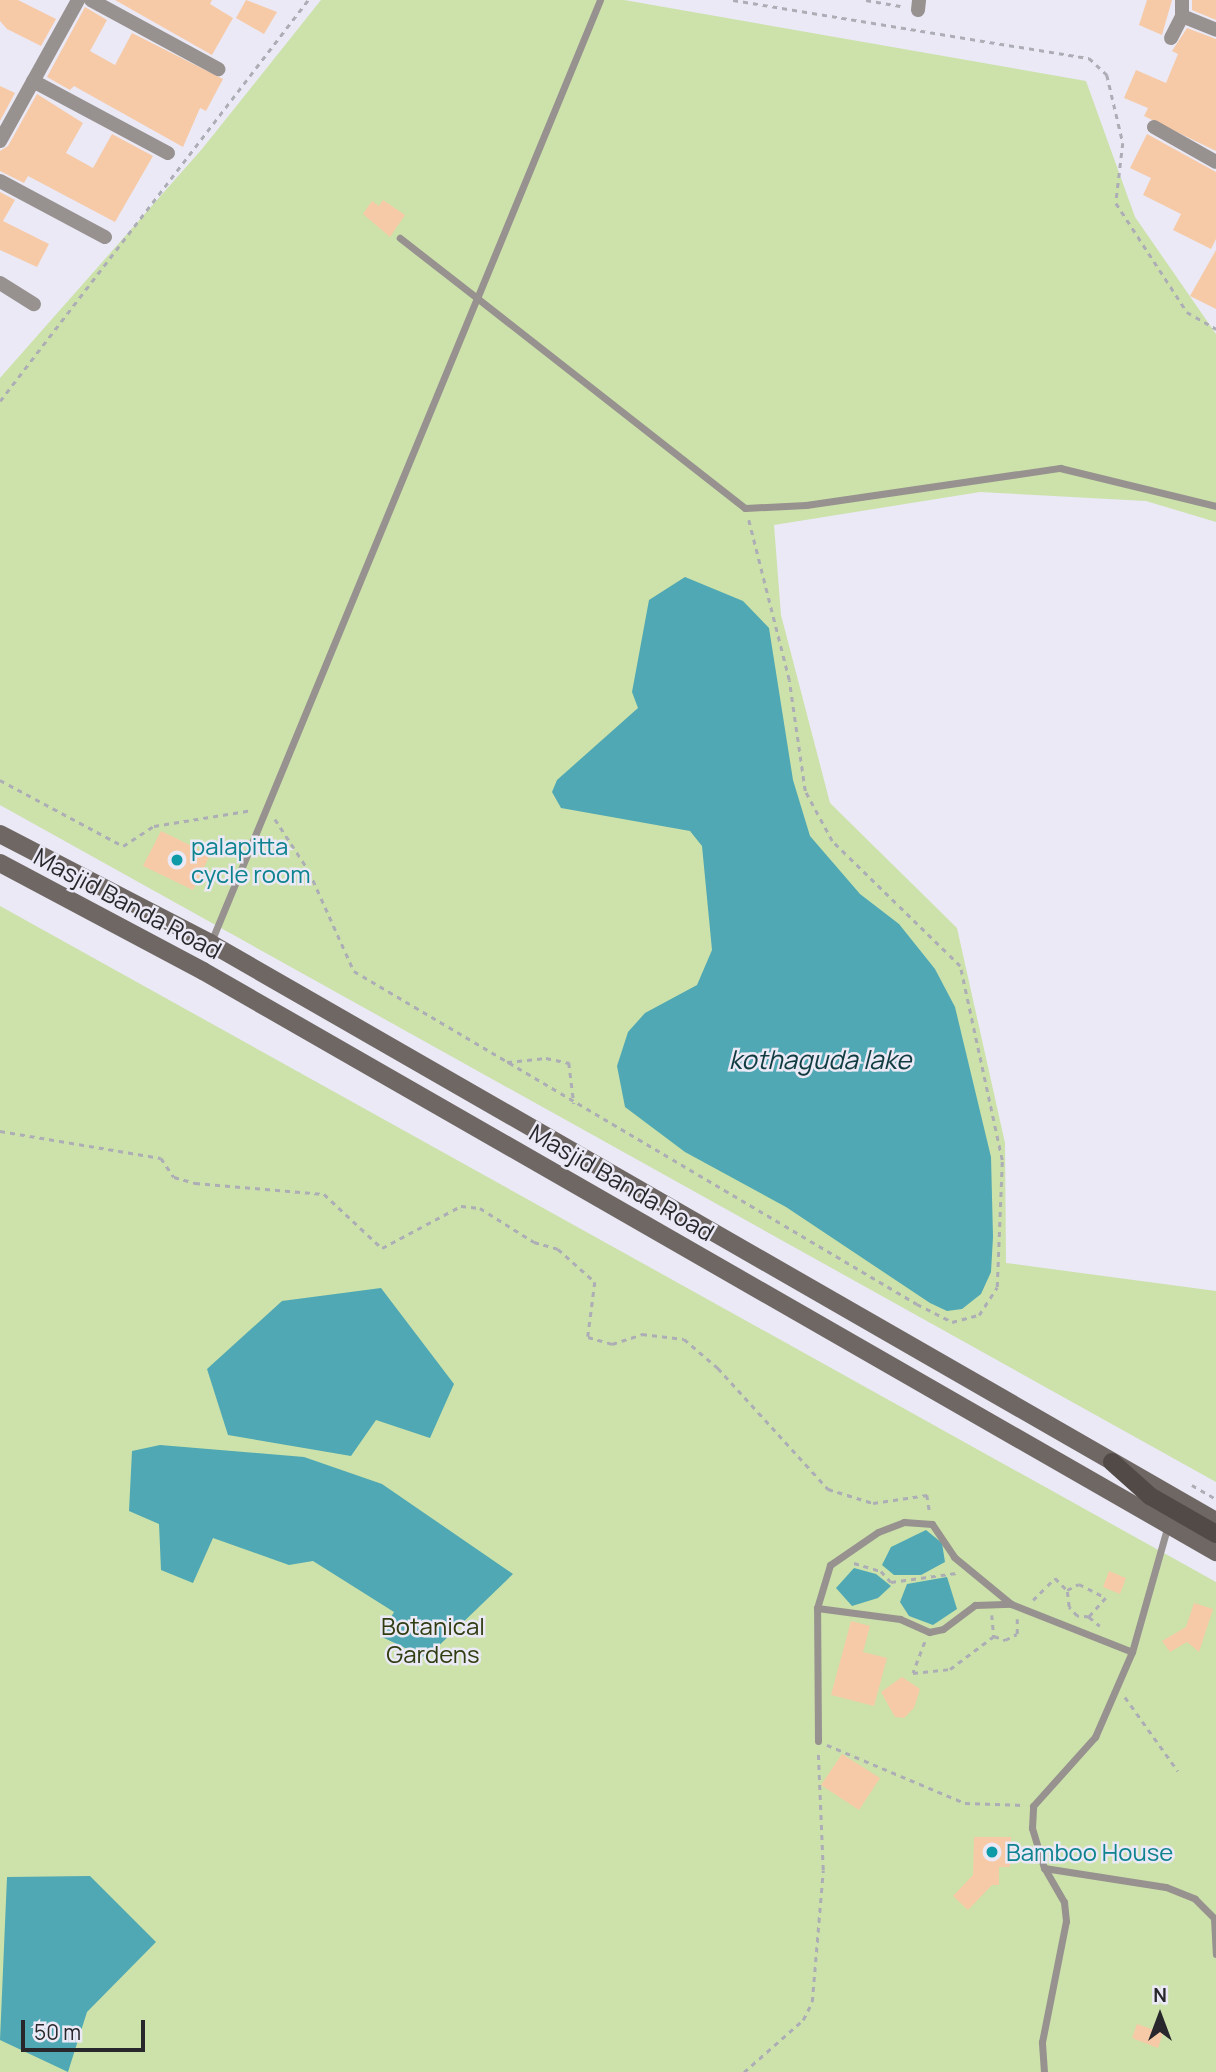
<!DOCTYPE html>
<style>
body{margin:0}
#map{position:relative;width:1216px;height:2072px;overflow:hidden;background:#eae9f5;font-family:Manrope,sans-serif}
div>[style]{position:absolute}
.green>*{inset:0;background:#cce2aa}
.water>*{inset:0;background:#4fa8b4}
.building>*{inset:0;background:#f7caa7}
.path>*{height:2.5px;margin-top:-1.25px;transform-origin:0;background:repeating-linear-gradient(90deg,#adadb6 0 5px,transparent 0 10px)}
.lane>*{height:7px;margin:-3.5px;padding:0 3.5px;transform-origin:3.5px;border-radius:3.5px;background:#97918f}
.street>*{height:14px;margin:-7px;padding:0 7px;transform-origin:7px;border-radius:7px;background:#97918f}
.secondary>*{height:18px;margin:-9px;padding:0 9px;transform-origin:9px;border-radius:9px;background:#6f6764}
.primary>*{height:18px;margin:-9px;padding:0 9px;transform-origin:9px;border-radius:9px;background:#524a46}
.dots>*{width:19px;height:19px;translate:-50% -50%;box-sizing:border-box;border:4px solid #eae9f5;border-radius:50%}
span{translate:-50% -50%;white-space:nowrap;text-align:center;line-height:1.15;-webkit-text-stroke:5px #eae9f5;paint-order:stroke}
.culture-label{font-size:24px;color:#0d838f}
.left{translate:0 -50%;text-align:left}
.street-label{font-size:24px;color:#28282c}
.park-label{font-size:24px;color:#2f3d11}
.water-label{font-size:26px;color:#103b40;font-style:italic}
.north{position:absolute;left:1125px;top:1981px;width:70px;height:70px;-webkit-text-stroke:5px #eae9f5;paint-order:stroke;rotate:0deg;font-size:19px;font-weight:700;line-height:28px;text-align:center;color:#28282c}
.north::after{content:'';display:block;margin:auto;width:24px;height:32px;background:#28282c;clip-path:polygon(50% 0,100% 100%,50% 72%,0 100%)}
.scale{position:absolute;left:21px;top:2020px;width:124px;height:32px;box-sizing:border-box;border:4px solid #28282c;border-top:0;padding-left:9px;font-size:21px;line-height:24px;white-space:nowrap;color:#28282c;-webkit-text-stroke:5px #eae9f5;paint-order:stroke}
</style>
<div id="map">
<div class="green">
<div style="clip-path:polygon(321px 0,624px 0,1086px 81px,1135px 217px,1216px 334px,1216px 522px,1146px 501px,980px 492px,774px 525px,781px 615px,830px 803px,957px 928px,1005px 1143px,1006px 1263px,1216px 1291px,1216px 1482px,0 805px,0 378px,202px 149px)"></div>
<div style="clip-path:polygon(0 906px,1216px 1582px,1216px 2072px,0 2072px)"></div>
</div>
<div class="water">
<div style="clip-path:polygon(685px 577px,743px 601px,769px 628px,793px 780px,810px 836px,860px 894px,899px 924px,935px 969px,955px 1007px,991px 1157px,993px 1237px,991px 1272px,981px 1294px,962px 1309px,947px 1311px,930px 1303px,786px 1207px,685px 1152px,625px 1107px,617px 1066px,628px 1032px,645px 1013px,697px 985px,712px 950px,702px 846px,690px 831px,561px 808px,552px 792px,557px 780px,638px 708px,632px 692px,649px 600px)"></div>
<div style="clip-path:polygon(381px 1288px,454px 1384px,430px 1438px,376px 1420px,351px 1456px,228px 1435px,207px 1369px,282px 1301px)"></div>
<div style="clip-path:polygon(160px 1445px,304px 1457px,382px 1484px,513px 1574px,426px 1658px,380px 1636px,394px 1612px,313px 1561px,289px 1565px,213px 1538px,193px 1583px,161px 1570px,159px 1524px,129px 1511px,132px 1451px)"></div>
<div style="clip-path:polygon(926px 1530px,942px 1543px,945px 1562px,921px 1575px,894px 1575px,882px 1565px,891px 1547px)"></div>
<div style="clip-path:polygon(854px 1568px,876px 1574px,891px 1586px,878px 1598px,852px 1606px,836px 1588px)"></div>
<div style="clip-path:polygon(947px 1577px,957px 1609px,933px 1625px,909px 1616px,900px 1602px,907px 1584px)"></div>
<div style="clip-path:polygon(90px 1876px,156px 1942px,87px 2012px,68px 2072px,0 2040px,7px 1877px)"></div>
</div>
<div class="building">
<div style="clip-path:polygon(0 0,18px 0,56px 19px,41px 46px,7px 29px,0 21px)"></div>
<div style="clip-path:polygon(115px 0,212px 0,210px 4px,233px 18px,212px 55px)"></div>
<div style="clip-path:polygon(246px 0,277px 12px,264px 34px,236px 18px)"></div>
<div style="clip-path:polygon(1147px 0,1172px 0,1162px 35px,1139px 25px)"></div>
<div style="clip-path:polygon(1192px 0,1216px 0,1216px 20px,1192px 10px)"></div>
<div style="clip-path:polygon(85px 7px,107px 20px,90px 51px,115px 65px,132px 33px,223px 79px,206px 111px,200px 108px,183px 147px,74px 86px,70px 90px,47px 77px)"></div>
<div style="clip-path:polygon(1187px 28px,1216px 39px,1216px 151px,1144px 116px,1148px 108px,1124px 98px,1136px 70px,1166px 83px,1178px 54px,1172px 51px)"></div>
<div style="clip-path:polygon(0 86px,15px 93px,0 121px)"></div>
<div style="clip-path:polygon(37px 94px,83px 123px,66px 153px,93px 168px,112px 134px,153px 156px,115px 222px,28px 176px,24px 183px,0 171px,0 151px,8px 146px)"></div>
<div style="clip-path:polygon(1147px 134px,1216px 172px,1216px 239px,1211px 249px,1173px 230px,1181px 214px,1143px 195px,1151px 178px,1130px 168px)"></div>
<div style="clip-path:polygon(0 192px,15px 200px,3px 221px,49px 244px,37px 267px,0 250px)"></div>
<div style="clip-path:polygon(383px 200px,405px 215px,390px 237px,363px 214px,372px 201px,379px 206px)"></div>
<div style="clip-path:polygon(1216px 250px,1216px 309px,1190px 296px)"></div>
<div style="clip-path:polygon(161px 831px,210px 855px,193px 890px,143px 866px)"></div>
<div style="clip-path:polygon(1109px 1571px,1126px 1578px,1120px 1594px,1103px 1587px)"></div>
<div style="clip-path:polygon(1194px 1603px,1213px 1609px,1199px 1652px,1187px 1642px,1170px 1652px,1162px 1641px,1186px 1627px)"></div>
<div style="clip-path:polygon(851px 1621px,870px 1626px,863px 1652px,887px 1658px,874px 1706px,831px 1695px)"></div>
<div style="clip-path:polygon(902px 1677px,920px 1689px,914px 1708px,904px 1718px,895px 1717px,881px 1692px)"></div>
<div style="clip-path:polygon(842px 1754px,880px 1778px,859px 1810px,821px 1785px)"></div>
<div style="clip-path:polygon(974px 1837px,1011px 1837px,1010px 1867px,999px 1867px,999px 1885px,992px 1885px,968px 1910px,953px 1896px,973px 1875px)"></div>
<div style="clip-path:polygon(1137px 2024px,1163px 2033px,1158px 2048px,1132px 2038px)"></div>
</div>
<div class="path">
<div style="left:733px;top:0;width:361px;rotate:9.3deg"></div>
<div style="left:1089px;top:58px;width:25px;rotate:43deg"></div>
<div style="left:1107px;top:75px;width:70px;rotate:76.8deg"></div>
<div style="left:1123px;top:143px;width:60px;rotate:96.7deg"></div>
<div style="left:1116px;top:203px;width:130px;rotate:56.9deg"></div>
<div style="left:1187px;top:312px;width:34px;rotate:30deg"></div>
<div style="left:866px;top:0;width:39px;rotate:10deg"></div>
<div style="left:0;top:401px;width:506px;rotate:-52.47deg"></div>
<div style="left:0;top:780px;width:140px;rotate:28.2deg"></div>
<div style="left:123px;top:846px;width:37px;rotate:-33deg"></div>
<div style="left:154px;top:826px;width:100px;rotate:-9.2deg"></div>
<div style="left:275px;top:819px;width:62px;rotate:56.8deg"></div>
<div style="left:309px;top:871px;width:110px;rotate:65.8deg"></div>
<div style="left:354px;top:971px;width:654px;rotate:30.6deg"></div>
<div style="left:917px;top:1304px;width:39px;rotate:27deg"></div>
<div style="left:952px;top:1322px;width:28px;rotate:-15deg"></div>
<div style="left:979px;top:1315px;width:33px;rotate:-57deg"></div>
<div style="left:997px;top:1287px;width:127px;rotate:-87.7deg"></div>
<div style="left:1002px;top:1160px;width:198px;rotate:-102.2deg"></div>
<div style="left:960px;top:966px;width:179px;rotate:-135.7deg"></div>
<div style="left:832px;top:841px;width:57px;rotate:-118.4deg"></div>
<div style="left:805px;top:791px;width:112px;rotate:-98.2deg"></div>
<div style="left:789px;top:680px;width:167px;rotate:-104.2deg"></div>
<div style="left:507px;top:1062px;width:39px;rotate:-6deg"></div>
<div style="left:546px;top:1058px;width:24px;rotate:12deg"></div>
<div style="left:569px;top:1063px;width:41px;rotate:83deg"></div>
<div style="left:0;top:1131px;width:163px;rotate:9.5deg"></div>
<div style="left:161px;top:1158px;width:23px;rotate:56deg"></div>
<div style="left:174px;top:1177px;width:22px;rotate:16deg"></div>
<div style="left:195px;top:1183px;width:129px;rotate:4.9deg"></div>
<div style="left:324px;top:1194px;width:79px;rotate:43deg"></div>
<div style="left:382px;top:1248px;width:89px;rotate:-28deg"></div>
<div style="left:461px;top:1206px;width:19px;rotate:6deg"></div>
<div style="left:480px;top:1208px;width:64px;rotate:32.2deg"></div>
<div style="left:534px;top:1242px;width:25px;rotate:16deg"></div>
<div style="left:558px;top:1249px;width:50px;rotate:41.7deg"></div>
<div style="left:595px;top:1282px;width:55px;rotate:97.3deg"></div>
<div style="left:588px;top:1337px;width:25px;rotate:16deg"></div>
<div style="left:612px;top:1344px;width:32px;rotate:-18deg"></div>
<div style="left:642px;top:1334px;width:42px;rotate:6.8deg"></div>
<div style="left:684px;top:1339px;width:45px;rotate:40.5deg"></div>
<div style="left:718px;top:1368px;width:164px;rotate:47.7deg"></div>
<div style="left:828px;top:1489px;width:47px;rotate:17.3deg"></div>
<div style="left:873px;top:1503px;width:55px;rotate:-8.4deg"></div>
<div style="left:927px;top:1495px;width:18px;rotate:81deg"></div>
<div style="left:1192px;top:1485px;width:28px;rotate:30deg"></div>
<div style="left:854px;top:1563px;width:28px;rotate:17deg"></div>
<div style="left:881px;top:1571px;width:15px;rotate:48deg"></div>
<div style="left:891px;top:1582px;width:66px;rotate:-7.9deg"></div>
<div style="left:1033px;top:1600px;width:31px;rotate:-45deg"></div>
<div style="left:1055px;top:1578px;width:17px;rotate:45deg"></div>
<div style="left:1067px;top:1590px;width:13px;rotate:-27deg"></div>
<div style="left:1079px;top:1584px;width:30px;rotate:27deg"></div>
<div style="left:1106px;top:1598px;width:25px;rotate:132deg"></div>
<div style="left:1089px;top:1617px;width:12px;rotate:-175deg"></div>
<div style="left:1077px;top:1616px;width:12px;rotate:-132deg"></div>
<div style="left:1069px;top:1607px;width:17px;rotate:-97deg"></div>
<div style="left:992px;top:1615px;width:21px;rotate:85deg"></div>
<div style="left:994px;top:1636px;width:12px;rotate:20deg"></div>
<div style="left:1005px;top:1640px;width:13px;rotate:-27deg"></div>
<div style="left:1017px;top:1634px;width:15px;rotate:-90deg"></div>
<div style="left:1089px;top:1617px;width:14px;rotate:39deg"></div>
<div style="left:925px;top:1642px;width:33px;rotate:111deg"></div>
<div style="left:913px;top:1673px;width:37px;rotate:-6deg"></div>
<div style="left:950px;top:1669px;width:55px;rotate:-36.9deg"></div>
<div style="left:1125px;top:1697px;width:91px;rotate:54.4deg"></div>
<div style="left:827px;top:1745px;width:150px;rotate:22.8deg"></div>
<div style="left:965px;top:1803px;width:58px;rotate:2deg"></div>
<div style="left:744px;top:2072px;width:79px;rotate:-41.4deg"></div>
<div style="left:803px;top:2020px;width:20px;rotate:-63deg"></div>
<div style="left:812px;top:2002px;width:132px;rotate:-85.2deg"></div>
<div style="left:823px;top:1870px;width:118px;rotate:-92.4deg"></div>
</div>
<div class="lane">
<div style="left:600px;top:0;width:322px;rotate:112.4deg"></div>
<div style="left:477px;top:298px;width:340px;rotate:38.1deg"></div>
<div style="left:745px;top:508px;width:61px;rotate:-2.8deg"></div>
<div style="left:806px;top:505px;width:257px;rotate:-8.3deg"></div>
<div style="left:1060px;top:468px;width:161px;rotate:13.7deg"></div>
<div style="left:211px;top:942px;width:697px;rotate:-67.56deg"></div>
<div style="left:477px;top:298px;width:98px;rotate:-142.1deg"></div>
<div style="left:817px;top:1608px;width:84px;rotate:7.5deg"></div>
<div style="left:900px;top:1619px;width:32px;rotate:24deg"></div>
<div style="left:929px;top:1632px;width:14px;rotate:-12deg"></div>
<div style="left:943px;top:1629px;width:40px;rotate:-37deg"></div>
<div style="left:975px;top:1605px;width:36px;rotate:-2deg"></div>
<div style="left:818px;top:1741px;width:133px;rotate:-90.4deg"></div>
<div style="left:817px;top:1608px;width:45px;rotate:-73.2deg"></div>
<div style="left:830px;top:1565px;width:58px;rotate:-34.5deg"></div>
<div style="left:878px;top:1532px;width:28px;rotate:-21deg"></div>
<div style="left:904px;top:1522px;width:28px;rotate:4deg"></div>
<div style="left:932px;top:1524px;width:40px;rotate:56deg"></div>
<div style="left:954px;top:1557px;width:74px;rotate:39.5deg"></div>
<div style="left:1011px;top:1604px;width:130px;rotate:21.6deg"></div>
<div style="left:1044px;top:1868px;width:123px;rotate:8.9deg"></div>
<div style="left:1166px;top:1887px;width:31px;rotate:22deg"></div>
<div style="left:1195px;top:1899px;width:27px;rotate:45deg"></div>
<div style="left:1214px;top:1918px;width:36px;rotate:87deg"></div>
<div style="left:1044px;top:2072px;width:30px;rotate:-94deg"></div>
<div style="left:1042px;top:2042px;width:123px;rotate:-78.8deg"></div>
<div style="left:1066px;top:1921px;width:19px;rotate:-96deg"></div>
<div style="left:1064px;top:1902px;width:39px;rotate:-120deg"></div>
<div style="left:1044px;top:1868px;width:42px;rotate:-106.7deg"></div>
<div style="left:1032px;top:1828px;width:22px;rotate:-87deg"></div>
<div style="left:1033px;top:1806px;width:93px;rotate:-48.1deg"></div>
<div style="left:1095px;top:1737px;width:93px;rotate:-66.5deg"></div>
<div style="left:1132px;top:1652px;width:132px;rotate:-74.2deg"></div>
</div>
<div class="street">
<div style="left:91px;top:0;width:145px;rotate:28.5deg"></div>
<div style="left:1182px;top:0;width:16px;rotate:90deg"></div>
<div style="left:1182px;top:16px;width:37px;rotate:22deg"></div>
<div style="left:918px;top:10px;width:10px;rotate:-84deg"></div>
<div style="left:1171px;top:38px;width:25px;rotate:-63deg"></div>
<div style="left:33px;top:81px;width:153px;rotate:28.1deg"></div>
<div style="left:1154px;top:127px;width:71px;rotate:29.4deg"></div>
<div style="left:0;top:141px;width:161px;rotate:-61deg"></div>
<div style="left:0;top:181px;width:119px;rotate:28.1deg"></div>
<div style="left:0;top:283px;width:40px;rotate:32deg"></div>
</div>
<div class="secondary">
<div style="left:0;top:834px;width:237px;rotate:27.4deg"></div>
<div style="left:210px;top:943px;width:1160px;rotate:29.88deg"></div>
<div style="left:0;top:863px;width:230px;rotate:28deg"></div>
<div style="left:203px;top:971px;width:1168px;rotate:29.84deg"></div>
</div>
<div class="primary">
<div style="left:1112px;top:1462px;width:51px;rotate:41.8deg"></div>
<div style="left:1150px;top:1496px;width:76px;rotate:29.9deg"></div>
</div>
<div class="dots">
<div style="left:177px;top:860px;background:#0f9aa8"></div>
<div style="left:992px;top:1852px;background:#0f9aa8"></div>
</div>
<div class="culture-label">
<span class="left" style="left:191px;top:860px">palapitta<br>cycle room</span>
<span class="left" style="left:1006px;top:1852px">Bamboo House</span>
</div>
<div class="street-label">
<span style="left:128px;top:903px;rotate:28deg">Masjid Banda Road</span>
<span style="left:622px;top:1182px;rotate:30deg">Masjid Banda Road</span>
</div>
<div class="park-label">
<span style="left:433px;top:1640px">Botanical<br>Gardens</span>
</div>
<div class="water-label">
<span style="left:820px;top:1060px">kothaguda lake</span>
</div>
<div class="north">N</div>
<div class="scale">50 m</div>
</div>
